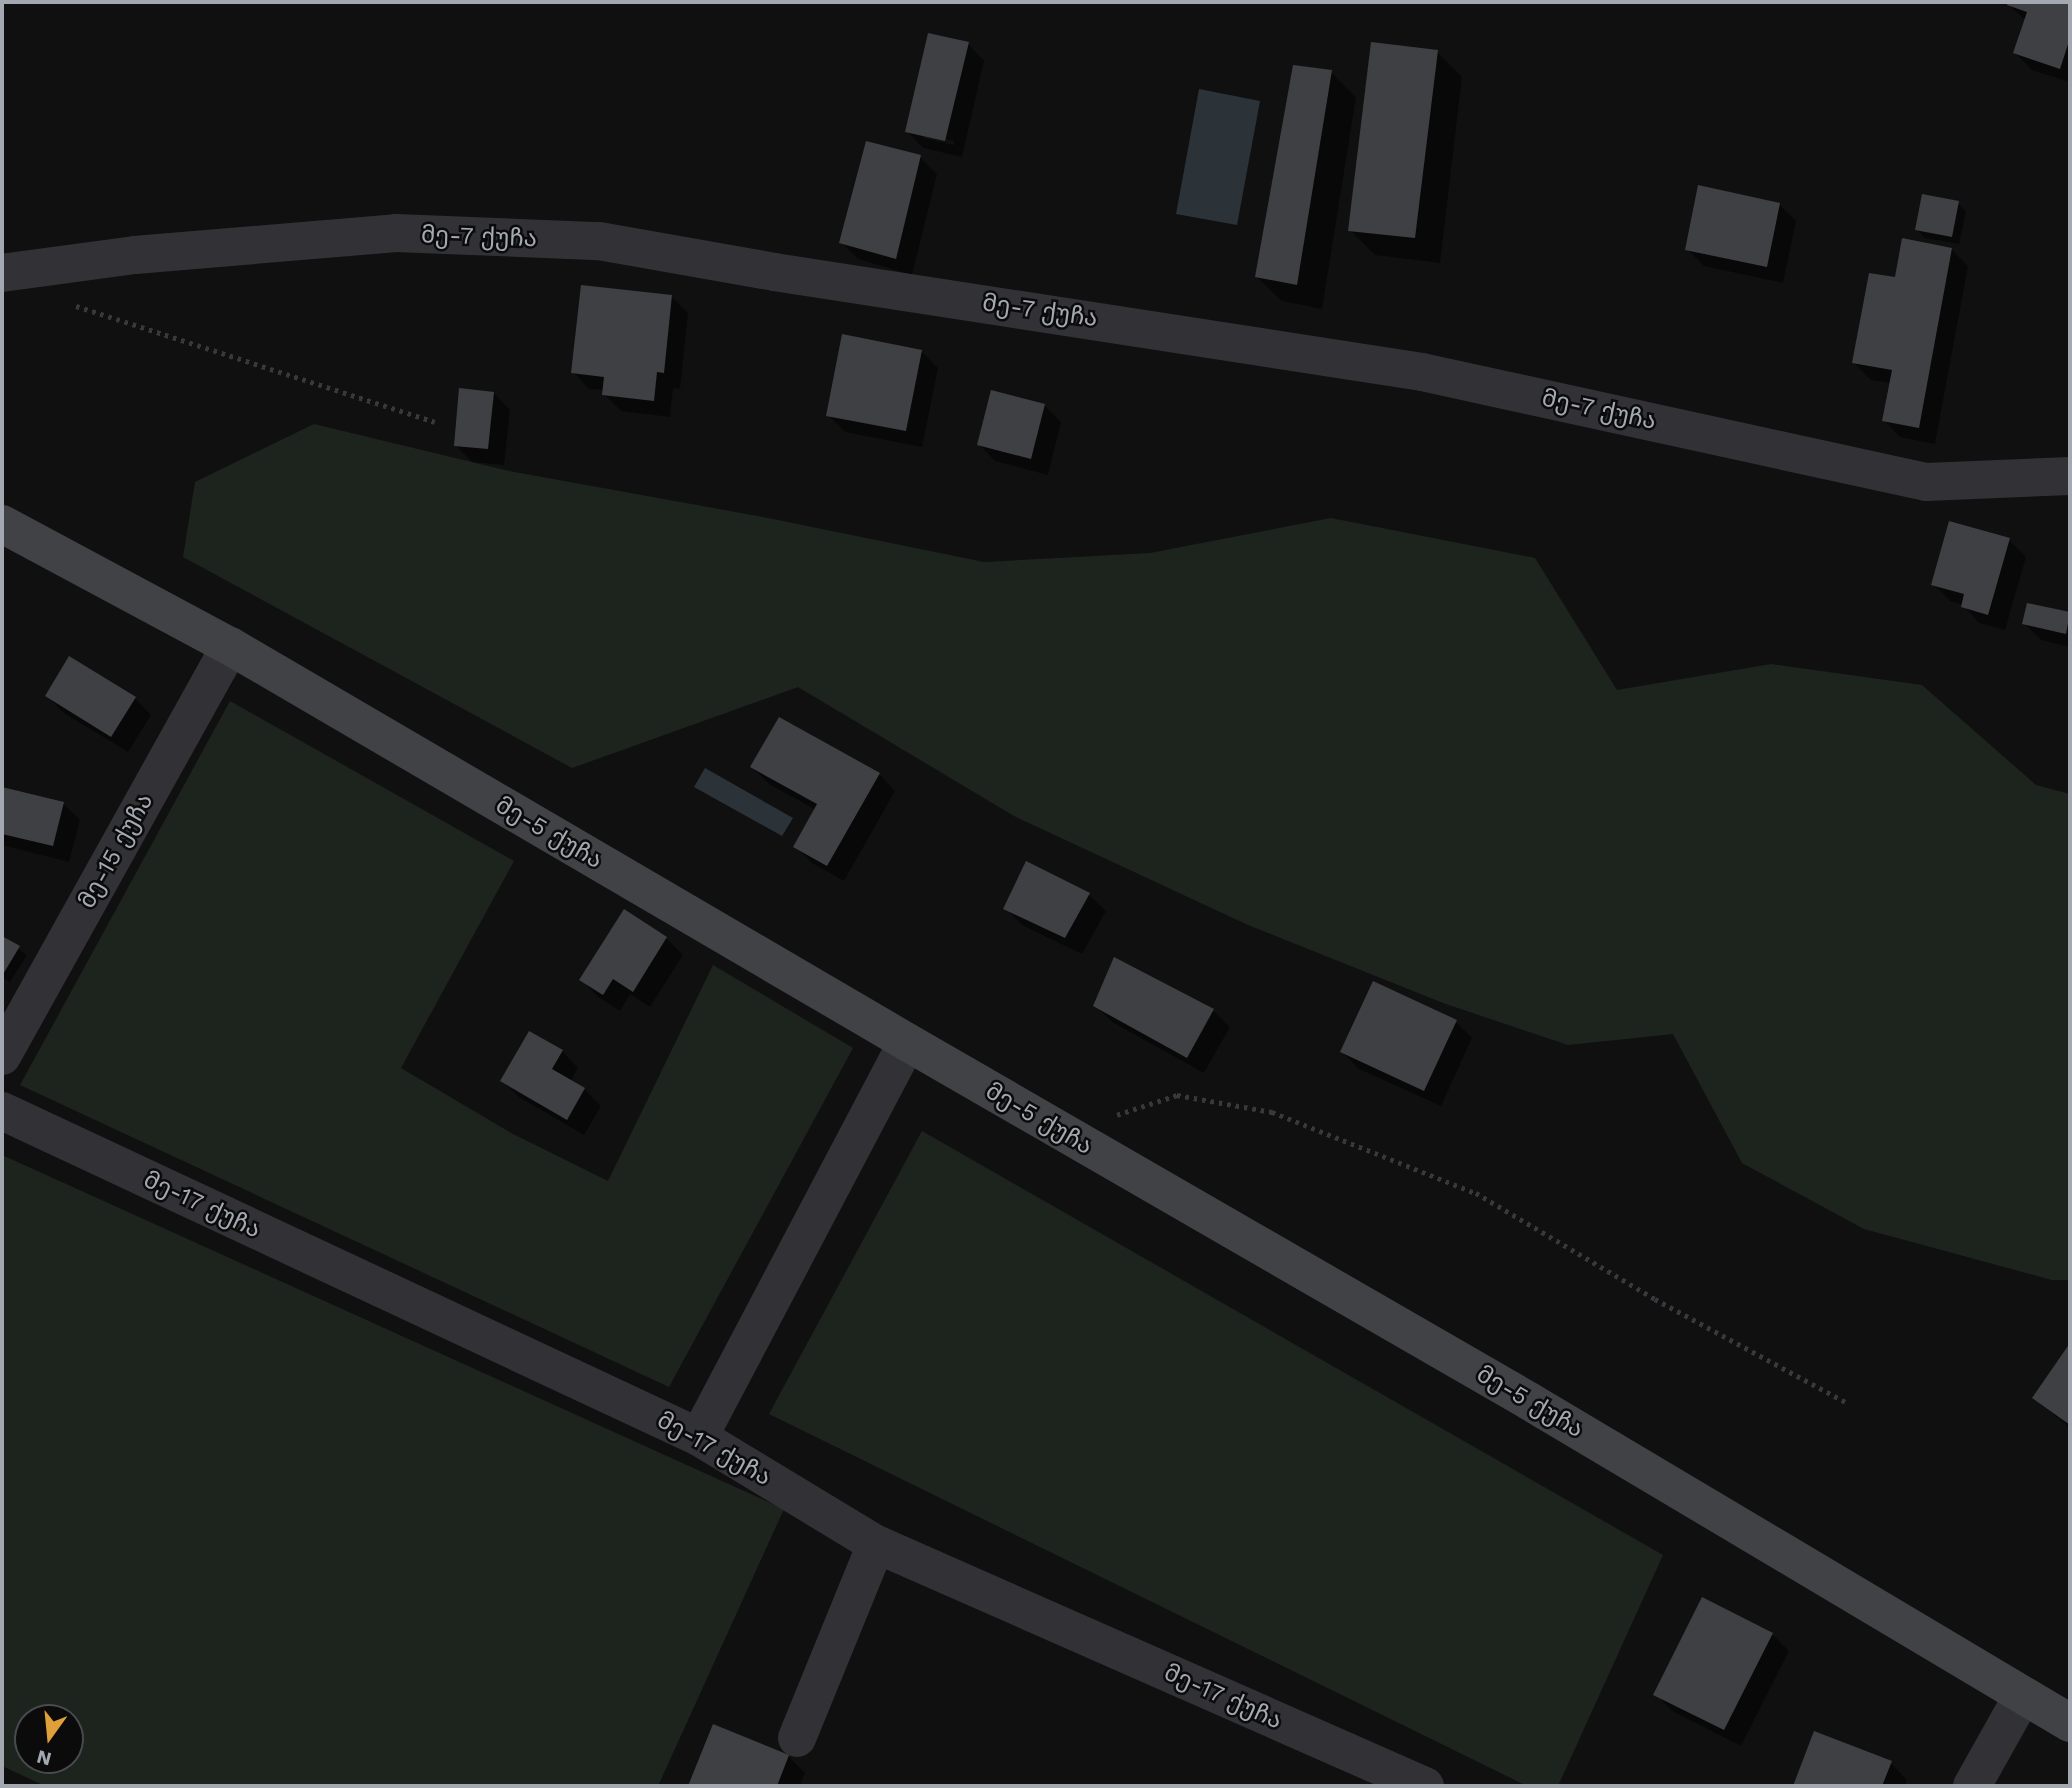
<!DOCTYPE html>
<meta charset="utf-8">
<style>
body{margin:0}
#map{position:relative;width:2072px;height:1788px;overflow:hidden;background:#101011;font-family:"Work Sans","Noto Sans Georgian",sans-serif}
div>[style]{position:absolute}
.green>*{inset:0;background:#1d241d}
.water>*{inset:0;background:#2b3339}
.shadow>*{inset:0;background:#0007}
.building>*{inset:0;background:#3f4044}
.path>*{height:4.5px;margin-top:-2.25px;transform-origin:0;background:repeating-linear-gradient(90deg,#38393d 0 3.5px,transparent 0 8.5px)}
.street>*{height:38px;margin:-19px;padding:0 19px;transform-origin:19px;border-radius:19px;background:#323236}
.secondary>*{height:38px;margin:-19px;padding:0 19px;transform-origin:19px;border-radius:19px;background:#404246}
span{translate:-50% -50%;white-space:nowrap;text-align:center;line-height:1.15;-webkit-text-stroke:5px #0b0b0c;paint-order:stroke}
.street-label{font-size:24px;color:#a3a8b1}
.frame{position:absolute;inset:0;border:4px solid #a3a8b1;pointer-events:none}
.north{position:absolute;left:14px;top:1704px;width:70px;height:70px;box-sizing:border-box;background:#0b0b0c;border:2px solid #484a4e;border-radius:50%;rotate:195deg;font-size:19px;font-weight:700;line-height:28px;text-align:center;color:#a3a8b1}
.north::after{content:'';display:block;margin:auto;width:24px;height:32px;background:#e0a039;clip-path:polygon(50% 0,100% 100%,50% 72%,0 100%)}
</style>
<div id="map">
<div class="green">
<div style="clip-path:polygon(314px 424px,509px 471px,763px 517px,984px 562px,1150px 553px,1331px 518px,1535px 558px,1617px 690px,1771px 664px,1922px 685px,2036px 785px,2070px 794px,2070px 1280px,2052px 1280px,1864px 1229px,1742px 1163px,1673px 1034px,1568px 1045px,1443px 1003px,1248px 925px,1014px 816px,798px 687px,572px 768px,183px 557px,195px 482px)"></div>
<div style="clip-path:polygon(230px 701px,514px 861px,401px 1068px,513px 1134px,608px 1181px,713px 965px,853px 1048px,669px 1387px,20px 1085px)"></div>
<div style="clip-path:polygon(922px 1131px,1663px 1555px,1558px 1786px,1527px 1786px,769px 1414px)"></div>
<div style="clip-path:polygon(evenodd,2px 1155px,784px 1509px,658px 1786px,45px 1786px,2px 1766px,2px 1155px,28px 1718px,70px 1718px,70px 1760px,28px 1760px,28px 1718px)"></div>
</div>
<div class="water">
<div style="clip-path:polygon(1199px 89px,1260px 101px,1237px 225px,1176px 214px)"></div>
<div style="clip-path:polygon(705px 768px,793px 818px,782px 836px,694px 787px)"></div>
</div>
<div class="shadow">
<div style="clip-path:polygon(2010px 2px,2070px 2px,2070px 82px,2032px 70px,2015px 53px,2026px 21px,2009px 5px)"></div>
<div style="clip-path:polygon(evenodd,968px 44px,984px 61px,962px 157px,923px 148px,907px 131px,968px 44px,924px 134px,954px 141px,954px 145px,924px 138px,924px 134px)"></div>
<div style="clip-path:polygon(1437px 52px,1462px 77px,1440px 263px,1375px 255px,1350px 230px)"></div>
<div style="clip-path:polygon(1331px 72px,1356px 97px,1322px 309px,1282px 301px,1256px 276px)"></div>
<div style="clip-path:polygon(920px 157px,937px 174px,912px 275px,858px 259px,841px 242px)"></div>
<div style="clip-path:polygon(1958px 203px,1966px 211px,1959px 244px,1925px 238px,1917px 230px)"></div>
<div style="clip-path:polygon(1780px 205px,1796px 221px,1783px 283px,1704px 266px,1687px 249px)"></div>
<div style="clip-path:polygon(1951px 249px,1968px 266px,1935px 444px,1900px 437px,1884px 420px,1891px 383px,1871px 380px,1854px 363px,1896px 279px)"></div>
<div style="clip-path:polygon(672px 297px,688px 313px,680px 389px,673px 388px,670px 417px,621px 411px,604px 394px,604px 390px,589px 389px,573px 372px)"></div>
<div style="clip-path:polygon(921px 351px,938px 368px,922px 447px,845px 432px,828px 415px)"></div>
<div style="clip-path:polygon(494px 393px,510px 410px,504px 465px,472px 462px,455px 445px)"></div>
<div style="clip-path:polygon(1044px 405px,1061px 422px,1048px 475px,995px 461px,979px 444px)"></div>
<div style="clip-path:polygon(2009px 540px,2026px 557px,2005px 630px,1979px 623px,1963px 605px,1950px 601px,1933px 584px)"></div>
<div style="clip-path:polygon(2028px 605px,2070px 614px,2070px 647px,2041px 640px,2024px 623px)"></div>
<div style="clip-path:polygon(47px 696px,135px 698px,151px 715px,128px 752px,64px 713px)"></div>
<div style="clip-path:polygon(752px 767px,879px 774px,895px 791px,844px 881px,812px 863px,795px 846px,816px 810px,769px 784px)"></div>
<div style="clip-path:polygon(2px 788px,63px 804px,80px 820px,69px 862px,2px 845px)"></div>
<div style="clip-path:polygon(1089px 895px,1106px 911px,1082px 954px,1022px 925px,1005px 908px)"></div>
<div style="clip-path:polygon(2px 938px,27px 955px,10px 982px,2px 977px)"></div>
<div style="clip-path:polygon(666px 938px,683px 955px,650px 1007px,630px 994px,620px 1011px,598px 997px,582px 980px)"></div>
<div style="clip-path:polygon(1115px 960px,1213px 1010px,1230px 1027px,1204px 1073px,1112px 1022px,1095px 1005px)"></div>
<div style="clip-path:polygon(1456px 1022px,1472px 1038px,1441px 1106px,1359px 1069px,1342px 1052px)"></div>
<div style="clip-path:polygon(562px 1051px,578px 1068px,570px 1082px,584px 1089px,601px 1106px,584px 1135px,519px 1097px,502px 1080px)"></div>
<div style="clip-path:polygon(2070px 1346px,2070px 1428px,2034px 1398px)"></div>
<div style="clip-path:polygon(1703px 1599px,1772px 1634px,1789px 1651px,1741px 1746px,1672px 1711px,1656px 1694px)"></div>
<div style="clip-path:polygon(714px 1726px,788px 1756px,805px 1773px,800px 1786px,690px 1786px)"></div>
<div style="clip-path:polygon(1815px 1733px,1891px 1763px,1907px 1780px,1905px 1786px,1794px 1786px)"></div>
</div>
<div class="building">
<div style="clip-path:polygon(2008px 2px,2070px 2px,2070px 38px,2060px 69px,2013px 53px,2027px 12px,2007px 5px)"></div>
<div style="clip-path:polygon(928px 33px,969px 42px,945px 141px,905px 132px)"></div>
<div style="clip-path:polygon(1371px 42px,1438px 50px,1415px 238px,1348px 231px)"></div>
<div style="clip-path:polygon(1293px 65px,1332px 70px,1297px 285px,1255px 277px)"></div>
<div style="clip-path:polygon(866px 141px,921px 155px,896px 259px,839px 243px)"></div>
<div style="clip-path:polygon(1698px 185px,1780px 203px,1767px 267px,1685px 250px)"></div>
<div style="clip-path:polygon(1922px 194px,1959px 201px,1952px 237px,1915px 230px)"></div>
<div style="clip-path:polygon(1902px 238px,1952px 248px,1919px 428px,1882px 421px,1892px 370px,1852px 363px,1869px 273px,1895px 277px)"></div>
<div style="clip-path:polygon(581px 285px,672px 295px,664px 373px,657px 372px,654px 401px,602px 395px,604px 377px,571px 373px)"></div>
<div style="clip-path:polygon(842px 334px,922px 350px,906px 431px,826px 416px)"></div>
<div style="clip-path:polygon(459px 388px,494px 392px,488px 449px,454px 446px)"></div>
<div style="clip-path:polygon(991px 390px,1045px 404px,1031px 459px,977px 445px)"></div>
<div style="clip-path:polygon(1949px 521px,2010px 538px,1988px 615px,1961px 607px,1964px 594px,1931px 585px)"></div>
<div style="clip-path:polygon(2027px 603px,2070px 612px,2066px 634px,2022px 624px)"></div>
<div style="clip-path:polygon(69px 656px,136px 697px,111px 737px,45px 696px)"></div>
<div style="clip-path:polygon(779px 717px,880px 773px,827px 866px,793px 847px,817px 804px,750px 767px)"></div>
<div style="clip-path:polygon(2px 787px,64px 802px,53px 846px,2px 834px)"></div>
<div style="clip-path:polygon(1026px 861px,1090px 893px,1065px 938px,1003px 909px)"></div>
<div style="clip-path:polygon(624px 909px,667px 937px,633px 992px,613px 979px,603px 995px,579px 980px)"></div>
<div style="clip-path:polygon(2px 936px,20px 946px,2px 976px)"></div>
<div style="clip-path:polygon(1114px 957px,1214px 1009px,1187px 1058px,1093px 1006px)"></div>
<div style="clip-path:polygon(1373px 981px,1457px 1020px,1424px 1091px,1340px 1052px)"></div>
<div style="clip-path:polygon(529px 1031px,563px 1050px,552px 1069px,585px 1088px,567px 1120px,500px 1081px)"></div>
<div style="clip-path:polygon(2070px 1343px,2070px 1425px,2032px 1398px)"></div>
<div style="clip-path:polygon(1702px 1597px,1773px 1633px,1724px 1730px,1653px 1695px)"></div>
<div style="clip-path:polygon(713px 1724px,789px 1755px,777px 1786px,688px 1786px)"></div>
<div style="clip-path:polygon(1814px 1731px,1892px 1761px,1882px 1786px,1793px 1786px)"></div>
</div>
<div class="path">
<div style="left:76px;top:306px;width:377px;rotate:17.9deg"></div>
<div style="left:1117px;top:1115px;width:63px;rotate:-18.4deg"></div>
<div style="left:1177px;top:1095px;width:97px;rotate:10.1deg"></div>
<div style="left:1272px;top:1112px;width:219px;rotate:21.7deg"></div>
<div style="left:1476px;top:1193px;width:208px;rotate:30.6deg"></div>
<div style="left:1655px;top:1299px;width:218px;rotate:28.4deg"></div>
</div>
<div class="street">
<div style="left:2px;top:273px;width:134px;rotate:-7.7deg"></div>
<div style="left:135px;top:255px;width:262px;rotate:-4.8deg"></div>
<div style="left:396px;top:233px;width:203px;rotate:2.3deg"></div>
<div style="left:599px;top:241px;width:178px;rotate:10deg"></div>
<div style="left:774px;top:272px;width:656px;rotate:8.77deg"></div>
<div style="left:1422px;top:372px;width:516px;rotate:12.31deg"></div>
<div style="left:1926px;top:482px;width:144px;rotate:-2.4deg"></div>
<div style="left:2px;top:1056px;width:469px;rotate:-60.9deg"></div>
<div style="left:2px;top:1111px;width:769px;rotate:25.07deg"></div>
<div style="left:699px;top:1437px;width:207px;rotate:31.2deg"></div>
<div style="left:876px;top:1544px;width:600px;rotate:23.79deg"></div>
<div style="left:699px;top:1437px;width:446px;rotate:-62.2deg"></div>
<div style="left:797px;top:1738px;width:209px;rotate:-67.8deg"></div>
<div style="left:1972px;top:1786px;width:104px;rotate:-60.7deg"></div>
</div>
<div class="secondary">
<div style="left:2px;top:524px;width:259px;rotate:28.2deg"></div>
<div style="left:230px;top:646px;width:784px;rotate:30.32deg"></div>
<div style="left:907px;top:1042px;width:718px;rotate:29.99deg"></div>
<div style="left:1529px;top:1401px;width:630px;rotate:30.76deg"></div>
</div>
<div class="street-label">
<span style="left:479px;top:237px;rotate:2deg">მე-7 ქუჩა</span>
<span style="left:1040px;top:311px;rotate:8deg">მე-7 ქუჩა</span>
<span style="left:1599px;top:410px;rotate:12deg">მე-7 ქუჩა</span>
<span style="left:549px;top:833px;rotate:30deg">მე-5 ქუჩა</span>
<span style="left:116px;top:851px;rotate:-61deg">მე-15 ქუჩა</span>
<span style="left:1039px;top:1119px;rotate:30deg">მე-5 ქუჩა</span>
<span style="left:202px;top:1205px;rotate:25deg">მე-17 ქუჩა</span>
<span style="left:1530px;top:1402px;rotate:30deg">მე-5 ქუჩა</span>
<span style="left:714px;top:1449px;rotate:29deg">მე-17 ქუჩა</span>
<span style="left:1223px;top:1697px;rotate:24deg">მე-17 ქუჩა</span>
</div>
<div class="frame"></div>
<div class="north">N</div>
</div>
